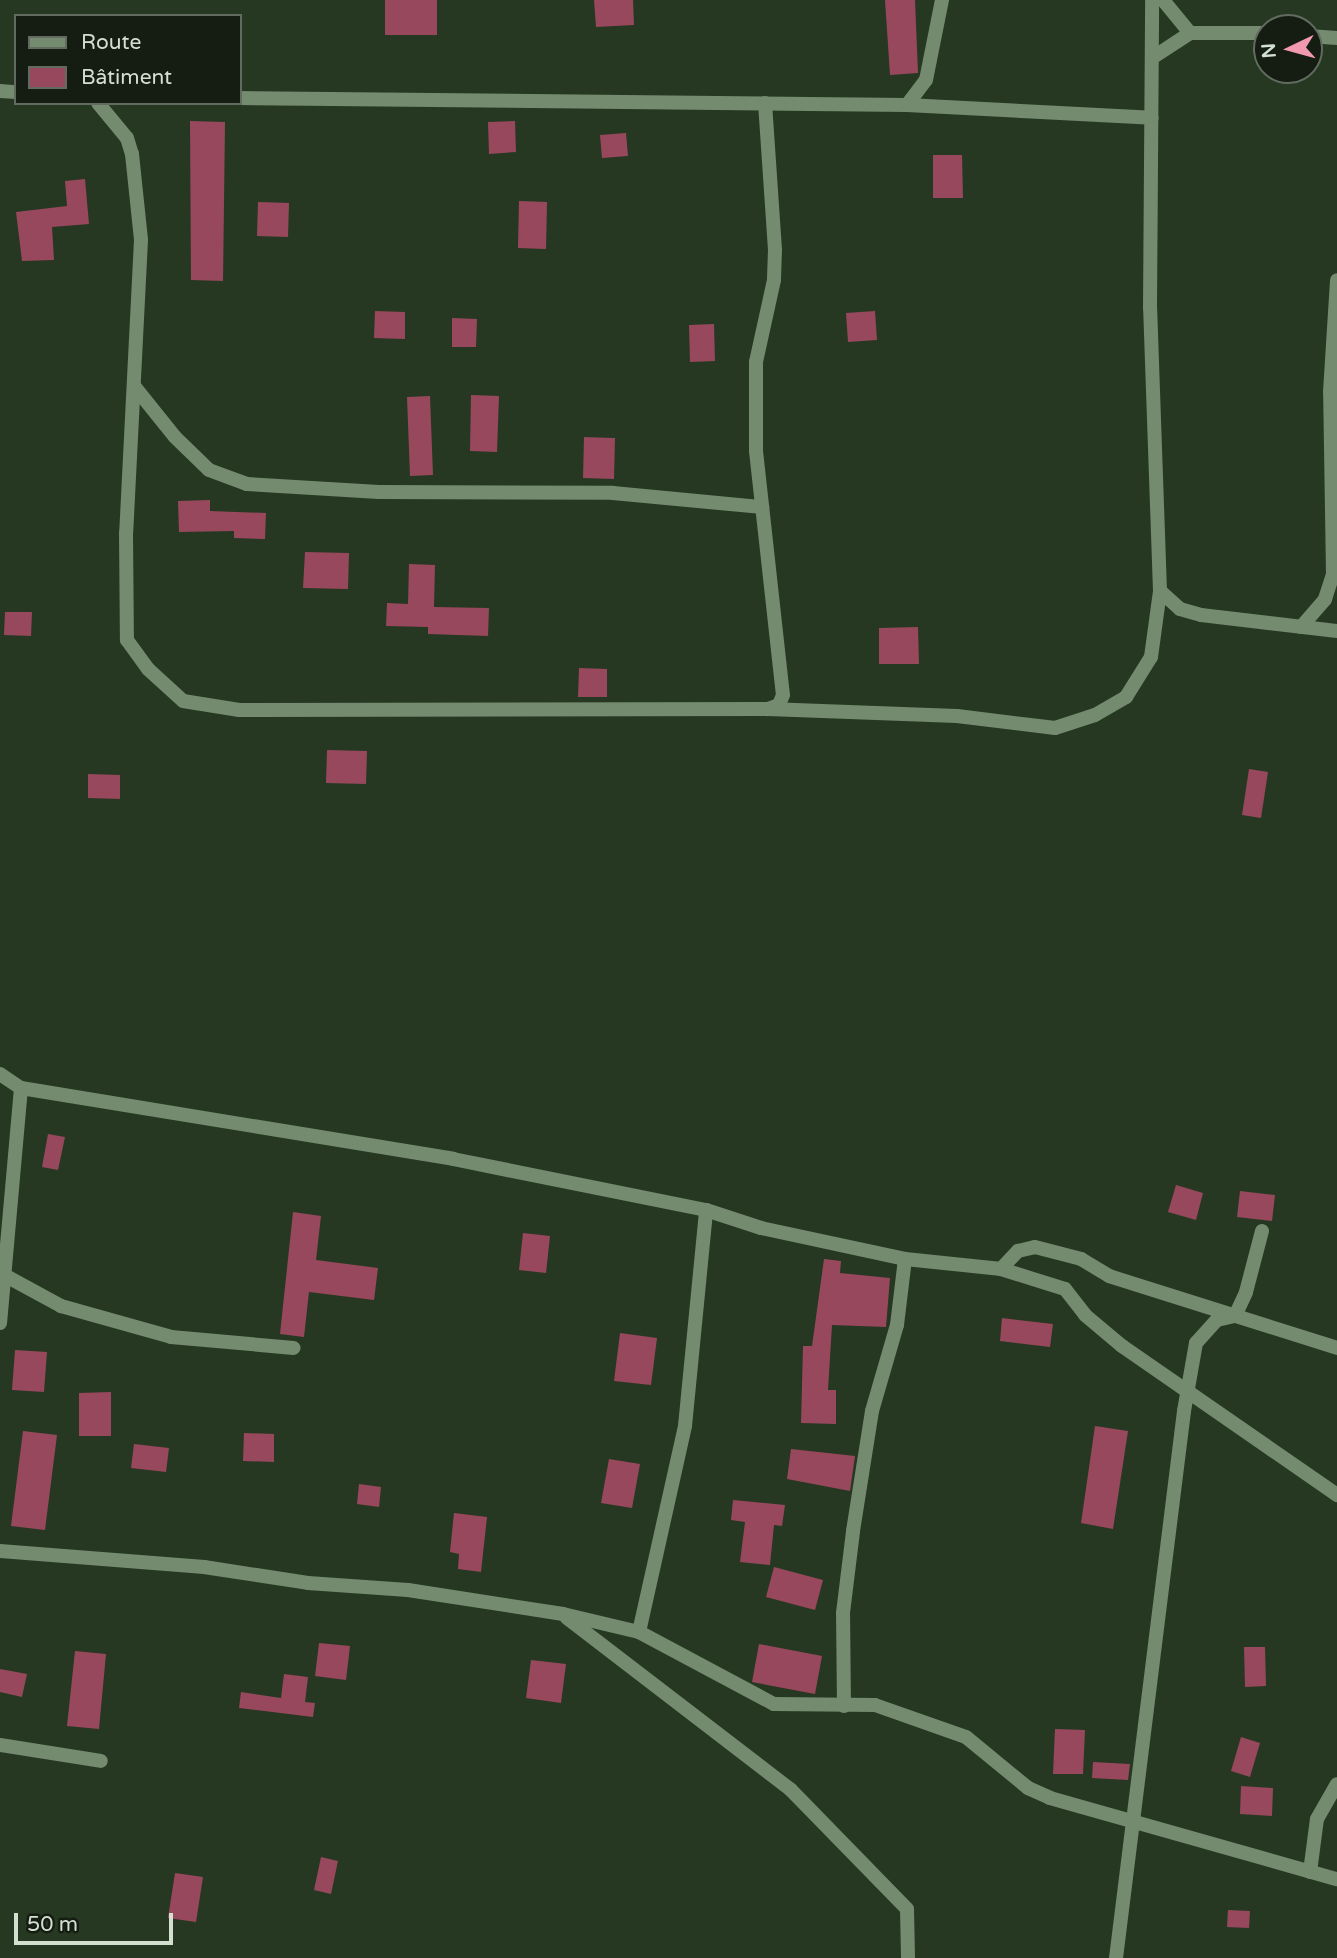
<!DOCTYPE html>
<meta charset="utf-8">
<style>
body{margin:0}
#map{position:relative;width:1337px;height:1958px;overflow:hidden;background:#263822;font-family:"Varela Round",sans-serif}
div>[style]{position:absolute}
.building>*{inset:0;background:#98485c}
.street>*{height:14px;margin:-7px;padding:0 7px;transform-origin:7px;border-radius:7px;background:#748b6f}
span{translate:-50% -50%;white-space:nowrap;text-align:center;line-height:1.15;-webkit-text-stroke:7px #151d13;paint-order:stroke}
.legend{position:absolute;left:14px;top:14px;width:228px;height:91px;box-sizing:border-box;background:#151d13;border:2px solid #616b5f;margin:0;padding:9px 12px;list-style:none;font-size:21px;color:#d3dfd0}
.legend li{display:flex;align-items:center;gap:14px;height:35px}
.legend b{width:35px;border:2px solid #616b5f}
.north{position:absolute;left:1253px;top:14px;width:70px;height:70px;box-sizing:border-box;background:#151d13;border:2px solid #616b5f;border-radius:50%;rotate:265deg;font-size:19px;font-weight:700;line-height:28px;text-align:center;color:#d3dfd0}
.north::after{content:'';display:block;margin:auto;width:24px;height:32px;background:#f29aad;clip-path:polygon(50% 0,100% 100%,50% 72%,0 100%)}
.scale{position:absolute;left:14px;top:1913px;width:159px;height:32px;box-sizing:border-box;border:4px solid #d3dfd0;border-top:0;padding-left:9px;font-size:21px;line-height:24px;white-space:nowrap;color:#d3dfd0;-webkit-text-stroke:5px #151d13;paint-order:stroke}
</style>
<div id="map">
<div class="building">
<div style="clip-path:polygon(385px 0,437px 0,437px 35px,385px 35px)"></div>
<div style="clip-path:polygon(594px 0,633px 0,634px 25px,596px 27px)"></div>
<div style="clip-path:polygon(885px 0,915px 0,918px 73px,890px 75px)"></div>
<div style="clip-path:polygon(190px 121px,225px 122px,223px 281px,191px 280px)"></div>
<div style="clip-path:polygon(515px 121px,516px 152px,489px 154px,488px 122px)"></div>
<div style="clip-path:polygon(626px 133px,628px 156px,602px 158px,600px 135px)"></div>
<div style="clip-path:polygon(933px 155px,962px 155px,963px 198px,933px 198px)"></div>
<div style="clip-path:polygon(85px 179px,89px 224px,52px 227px,54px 260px,22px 261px,16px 212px,67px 206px,65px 181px)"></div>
<div style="clip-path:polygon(519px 201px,547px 202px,546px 249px,518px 248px)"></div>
<div style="clip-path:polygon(258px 202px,289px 203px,288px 237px,257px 236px)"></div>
<div style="clip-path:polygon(375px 311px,405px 312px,405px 339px,374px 338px)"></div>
<div style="clip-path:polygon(875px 311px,877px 340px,848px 342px,846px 313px)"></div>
<div style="clip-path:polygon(452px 318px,477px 319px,476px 347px,452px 347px)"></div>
<div style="clip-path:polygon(714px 324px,715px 361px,690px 362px,689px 325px)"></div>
<div style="clip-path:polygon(471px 395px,499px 396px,497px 452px,470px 451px)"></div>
<div style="clip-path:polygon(430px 396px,433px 475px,410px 476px,407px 397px)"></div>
<div style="clip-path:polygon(584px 437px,615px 438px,614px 479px,583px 478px)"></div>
<div style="clip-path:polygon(210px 500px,210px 511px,266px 513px,265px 539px,234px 538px,234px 531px,179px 532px,178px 501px)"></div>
<div style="clip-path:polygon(305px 552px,349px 553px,348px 589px,303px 588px)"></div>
<div style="clip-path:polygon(409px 564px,435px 565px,434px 607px,489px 608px,488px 636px,428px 634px,428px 627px,386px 626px,387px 603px,408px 604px)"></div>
<div style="clip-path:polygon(5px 612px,32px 612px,31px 636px,4px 635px)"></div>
<div style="clip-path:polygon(918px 627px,919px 664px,879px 664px,879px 628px)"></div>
<div style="clip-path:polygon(579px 668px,607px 669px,607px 697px,578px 697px)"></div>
<div style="clip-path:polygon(327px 750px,367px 751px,366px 784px,326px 783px)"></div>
<div style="clip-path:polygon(1249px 769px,1268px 772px,1261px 818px,1242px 815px)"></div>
<div style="clip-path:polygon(88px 774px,120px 775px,120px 799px,88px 798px)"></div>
<div style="clip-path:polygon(48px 1134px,65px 1137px,58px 1170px,42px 1167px)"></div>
<div style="clip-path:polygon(1176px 1185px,1203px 1193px,1196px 1220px,1168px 1212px)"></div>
<div style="clip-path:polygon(1240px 1191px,1275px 1195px,1272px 1221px,1237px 1217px)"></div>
<div style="clip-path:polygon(293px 1212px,321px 1216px,316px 1260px,378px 1268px,374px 1300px,309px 1292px,304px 1337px,280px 1334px)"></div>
<div style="clip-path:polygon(523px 1233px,550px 1236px,546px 1273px,519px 1270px)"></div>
<div style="clip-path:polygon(824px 1259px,841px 1261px,840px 1273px,890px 1278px,886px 1327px,832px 1325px,828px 1390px,836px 1390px,836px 1424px,801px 1423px,803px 1346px,812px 1346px)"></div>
<div style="clip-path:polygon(1002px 1318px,1053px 1324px,1050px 1347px,1000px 1341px)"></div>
<div style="clip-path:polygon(620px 1333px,657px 1338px,651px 1385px,614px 1381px)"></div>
<div style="clip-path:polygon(15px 1350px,47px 1352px,44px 1392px,12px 1390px)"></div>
<div style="clip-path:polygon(111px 1392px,111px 1436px,79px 1436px,79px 1393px)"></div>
<div style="clip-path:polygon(1095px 1426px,1128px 1431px,1113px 1529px,1081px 1523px)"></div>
<div style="clip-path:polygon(23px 1431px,57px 1435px,45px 1530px,11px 1526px)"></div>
<div style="clip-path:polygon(244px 1433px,274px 1434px,274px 1462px,243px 1461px)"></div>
<div style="clip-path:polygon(134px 1444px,169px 1448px,166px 1472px,131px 1468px)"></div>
<div style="clip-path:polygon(791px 1449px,855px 1456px,850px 1491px,787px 1479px)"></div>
<div style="clip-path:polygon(609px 1459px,640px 1464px,632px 1508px,601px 1503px)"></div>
<div style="clip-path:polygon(359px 1484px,381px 1487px,379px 1507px,357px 1504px)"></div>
<div style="clip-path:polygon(733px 1500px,785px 1505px,782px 1526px,774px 1525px,770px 1565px,740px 1562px,745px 1522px,731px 1520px)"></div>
<div style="clip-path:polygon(454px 1513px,487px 1517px,481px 1572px,458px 1569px,459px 1554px,450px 1552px)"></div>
<div style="clip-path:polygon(774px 1567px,823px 1580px,815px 1610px,766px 1597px)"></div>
<div style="clip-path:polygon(319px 1643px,350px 1646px,346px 1680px,315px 1676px)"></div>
<div style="clip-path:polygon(759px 1644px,822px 1656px,815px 1694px,752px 1682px)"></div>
<div style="clip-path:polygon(1244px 1647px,1265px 1647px,1266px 1686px,1245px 1687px)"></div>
<div style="clip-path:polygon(75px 1651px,106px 1654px,99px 1729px,67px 1726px)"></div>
<div style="clip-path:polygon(531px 1660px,566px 1664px,561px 1703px,526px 1698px)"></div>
<div style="clip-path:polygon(0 1669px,27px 1674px,22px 1697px,0 1692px)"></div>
<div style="clip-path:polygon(284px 1674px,308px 1677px,305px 1702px,315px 1703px,313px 1717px,239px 1708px,241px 1692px,281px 1698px)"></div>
<div style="clip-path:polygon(1055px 1729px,1085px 1730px,1083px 1774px,1053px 1774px)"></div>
<div style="clip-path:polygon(1241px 1737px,1260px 1743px,1250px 1777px,1231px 1771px)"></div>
<div style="clip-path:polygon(1093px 1762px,1130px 1764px,1128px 1780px,1092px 1778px)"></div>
<div style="clip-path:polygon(1241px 1786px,1273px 1788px,1272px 1816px,1240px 1814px)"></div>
<div style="clip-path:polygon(321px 1857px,338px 1861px,331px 1894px,314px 1890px)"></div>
<div style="clip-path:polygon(175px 1873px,203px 1877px,196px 1922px,168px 1918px)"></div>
<div style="clip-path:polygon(1228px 1910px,1250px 1911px,1249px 1928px,1227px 1927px)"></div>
</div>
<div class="street">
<div style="left:1163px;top:0;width:43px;rotate:50.7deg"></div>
<div style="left:1309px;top:36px;width:28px;rotate:4deg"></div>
<div style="left:1152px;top:58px;width:45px;rotate:-33.3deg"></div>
<div style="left:1190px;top:33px;width:77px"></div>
<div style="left:0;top:91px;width:16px;rotate:4deg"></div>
<div style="left:240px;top:98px;width:667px;rotate:0.6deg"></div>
<div style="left:907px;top:105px;width:245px;rotate:3deg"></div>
<div style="left:98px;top:103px;width:45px;rotate:50.4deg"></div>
<div style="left:127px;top:138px;width:17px;rotate:73deg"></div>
<div style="left:132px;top:154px;width:86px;rotate:84deg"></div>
<div style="left:141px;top:240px;width:293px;rotate:92.9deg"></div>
<div style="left:126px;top:533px;width:107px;rotate:89.5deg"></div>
<div style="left:127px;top:640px;width:36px;rotate:54deg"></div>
<div style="left:148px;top:669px;width:47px;rotate:42.4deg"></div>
<div style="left:183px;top:701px;width:57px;rotate:9.1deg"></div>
<div style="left:239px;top:710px;width:529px;rotate:-0.11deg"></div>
<div style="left:768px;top:709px;width:189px;rotate:2.1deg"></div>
<div style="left:957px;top:716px;width:99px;rotate:7deg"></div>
<div style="left:1055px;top:728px;width:42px;rotate:-18deg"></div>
<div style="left:1095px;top:715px;width:36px;rotate:-30deg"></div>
<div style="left:1126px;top:697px;width:47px;rotate:-58deg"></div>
<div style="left:1151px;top:657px;width:67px;rotate:-82.2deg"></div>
<div style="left:1160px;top:591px;width:283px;rotate:-92deg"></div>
<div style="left:1150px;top:308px;width:308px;rotate:-89.6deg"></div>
<div style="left:765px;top:103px;width:147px;rotate:86.1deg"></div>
<div style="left:775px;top:250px;width:30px;rotate:92deg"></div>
<div style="left:774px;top:280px;width:84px;rotate:102.4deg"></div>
<div style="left:756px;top:362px;width:89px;rotate:90deg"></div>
<div style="left:756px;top:451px;width:245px;rotate:83.7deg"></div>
<div style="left:783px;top:695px;width:11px;rotate:112deg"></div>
<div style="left:779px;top:705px;width:12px;rotate:160deg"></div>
<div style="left:907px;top:105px;width:31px;rotate:-53deg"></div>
<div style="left:926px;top:80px;width:82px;rotate:-78.7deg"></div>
<div style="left:134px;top:386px;width:65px;rotate:51.2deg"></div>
<div style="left:175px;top:437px;width:47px;rotate:44.1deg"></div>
<div style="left:209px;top:470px;width:40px;rotate:20.2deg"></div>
<div style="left:247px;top:484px;width:132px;rotate:3.5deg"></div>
<div style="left:379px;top:492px;width:234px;rotate:0.2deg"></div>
<div style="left:613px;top:493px;width:150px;rotate:5.4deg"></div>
<div style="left:1160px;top:591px;width:27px;rotate:42deg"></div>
<div style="left:1180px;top:609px;width:22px;rotate:16deg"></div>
<div style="left:1201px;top:615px;width:137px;rotate:6.7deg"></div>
<div style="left:1301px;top:627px;width:37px;rotate:-49deg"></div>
<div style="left:1325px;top:599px;width:25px;rotate:-72deg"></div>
<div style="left:1333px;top:575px;width:183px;rotate:-90.9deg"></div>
<div style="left:1330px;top:392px;width:112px;rotate:-86.4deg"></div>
<div style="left:0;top:1074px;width:25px;rotate:34deg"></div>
<div style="left:21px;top:1088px;width:236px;rotate:95.1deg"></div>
<div style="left:21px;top:1088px;width:438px;rotate:9.3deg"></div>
<div style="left:453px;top:1159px;width:258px;rotate:11.4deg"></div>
<div style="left:706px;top:1210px;width:58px;rotate:18.1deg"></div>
<div style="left:761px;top:1228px;width:147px;rotate:12.1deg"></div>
<div style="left:905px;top:1259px;width:97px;rotate:5.9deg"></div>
<div style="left:1001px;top:1269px;width:25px;rotate:-47deg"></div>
<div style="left:1018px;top:1251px;width:17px;rotate:-13deg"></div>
<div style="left:1035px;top:1247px;width:48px;rotate:14.6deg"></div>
<div style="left:1081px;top:1259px;width:33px;rotate:31deg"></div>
<div style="left:1109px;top:1276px;width:239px;rotate:17.5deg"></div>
<div style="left:1001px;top:1269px;width:67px;rotate:17.4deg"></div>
<div style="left:1065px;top:1289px;width:33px;rotate:52deg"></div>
<div style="left:1085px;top:1315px;width:48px;rotate:40deg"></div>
<div style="left:1122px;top:1346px;width:262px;rotate:34.7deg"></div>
<div style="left:6px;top:1276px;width:63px;rotate:28.6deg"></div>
<div style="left:61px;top:1306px;width:114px;rotate:15.7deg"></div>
<div style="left:171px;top:1337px;width:123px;rotate:5.1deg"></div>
<div style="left:0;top:1551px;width:205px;rotate:4.5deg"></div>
<div style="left:204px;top:1567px;width:105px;rotate:8.7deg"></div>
<div style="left:308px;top:1583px;width:100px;rotate:4deg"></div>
<div style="left:408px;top:1590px;width:157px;rotate:8.8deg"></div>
<div style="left:563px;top:1614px;width:78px;rotate:13.3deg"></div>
<div style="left:639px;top:1632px;width:153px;rotate:28.1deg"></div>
<div style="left:774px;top:1704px;width:101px;rotate:0.6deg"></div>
<div style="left:875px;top:1705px;width:96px;rotate:19.4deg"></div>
<div style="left:966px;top:1737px;width:80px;rotate:39.4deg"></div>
<div style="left:1028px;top:1788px;width:24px;rotate:24deg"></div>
<div style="left:1050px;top:1798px;width:298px;rotate:15.8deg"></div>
<div style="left:567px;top:1618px;width:282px;rotate:37.5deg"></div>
<div style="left:791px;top:1790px;width:166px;rotate:45.7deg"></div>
<div style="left:907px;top:1909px;width:49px;rotate:88.8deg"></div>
<div style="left:639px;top:1632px;width:211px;rotate:-77.4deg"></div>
<div style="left:685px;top:1426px;width:217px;rotate:-84.4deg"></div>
<div style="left:844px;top:1706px;width:93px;rotate:-90.6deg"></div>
<div style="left:843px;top:1613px;width:83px;rotate:-83deg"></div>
<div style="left:853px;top:1531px;width:121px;rotate:-81deg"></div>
<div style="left:872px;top:1411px;width:90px;rotate:-73.8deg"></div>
<div style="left:897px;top:1325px;width:66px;rotate:-83.1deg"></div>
<div style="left:0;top:1745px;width:102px;rotate:9deg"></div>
<div style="left:1310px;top:1872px;width:53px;rotate:-82.5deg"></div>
<div style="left:1317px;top:1819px;width:40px;rotate:-60.3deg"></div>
<div style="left:1116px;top:1958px;width:551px;rotate:-82.91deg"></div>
<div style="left:1184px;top:1411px;width:69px;rotate:-80deg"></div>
<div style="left:1196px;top:1343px;width:31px;rotate:-48deg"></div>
<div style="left:1217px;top:1320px;width:18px;rotate:-13deg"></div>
<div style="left:1235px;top:1316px;width:26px;rotate:-65deg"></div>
<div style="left:1246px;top:1292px;width:63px;rotate:-75.3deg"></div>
</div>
<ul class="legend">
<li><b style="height:9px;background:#748b6f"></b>Route</li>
<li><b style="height:19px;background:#98485c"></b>Bâtiment</li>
</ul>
<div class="north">N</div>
<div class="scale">50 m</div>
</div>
